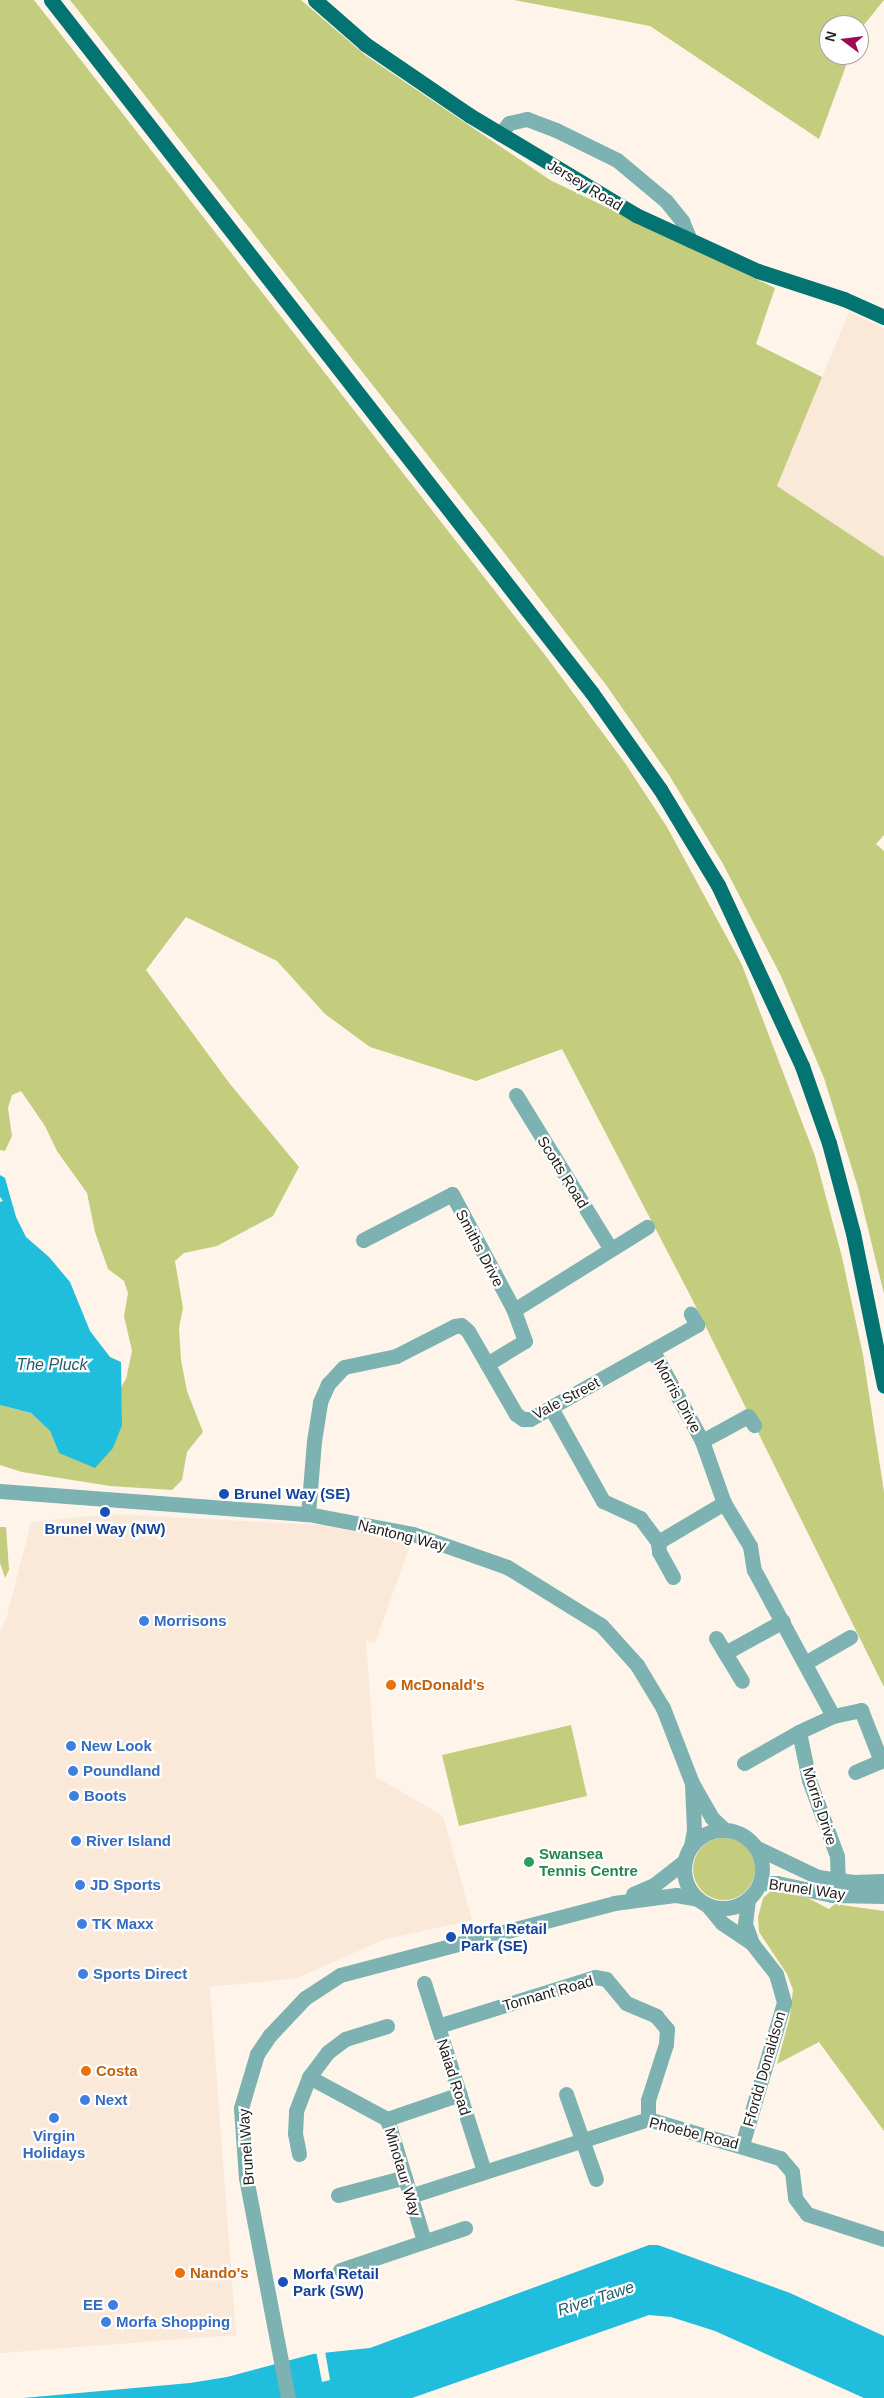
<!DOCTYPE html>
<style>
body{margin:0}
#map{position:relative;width:884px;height:2398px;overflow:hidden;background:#fff4ea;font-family:Arial,sans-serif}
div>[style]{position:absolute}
.built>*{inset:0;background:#fae8d9}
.green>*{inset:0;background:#c4cc7e}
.round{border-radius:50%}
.water>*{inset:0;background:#20bddc}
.pier>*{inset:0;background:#fff4ea}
.minor>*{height:15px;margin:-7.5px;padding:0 7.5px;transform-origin:7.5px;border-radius:7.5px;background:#7cb2b1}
.minor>.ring{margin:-7.5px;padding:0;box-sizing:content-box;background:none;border:15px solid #7cb2b1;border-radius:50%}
.major>*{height:15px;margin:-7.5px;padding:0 7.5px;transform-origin:7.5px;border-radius:7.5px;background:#047473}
.dots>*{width:14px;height:14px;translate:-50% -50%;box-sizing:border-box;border:2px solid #fff;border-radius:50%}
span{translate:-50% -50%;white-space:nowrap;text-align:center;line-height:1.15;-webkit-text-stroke:4.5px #fff;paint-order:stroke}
.street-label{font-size:15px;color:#221e1a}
.transit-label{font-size:15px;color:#164399;font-weight:700}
.left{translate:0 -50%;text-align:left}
.shop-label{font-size:15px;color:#366cbe;font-weight:700}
.right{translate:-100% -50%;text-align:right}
.food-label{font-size:15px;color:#c56008;font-weight:700}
.leisure-label{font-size:15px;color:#27864d;font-weight:700}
.water-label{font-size:16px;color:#265f6c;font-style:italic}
.north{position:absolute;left:819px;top:15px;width:50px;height:50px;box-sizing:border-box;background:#fff;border:1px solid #a7a5a3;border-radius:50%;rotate:285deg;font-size:14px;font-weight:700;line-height:20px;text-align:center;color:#221e1a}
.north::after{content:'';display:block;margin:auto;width:18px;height:22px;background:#9e0a54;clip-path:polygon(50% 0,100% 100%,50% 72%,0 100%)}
</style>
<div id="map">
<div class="built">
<div style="clip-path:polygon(849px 312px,884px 328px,884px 557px,777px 486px)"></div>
<div style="clip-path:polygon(110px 1514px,320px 1525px,411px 1543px,375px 1643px,366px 1640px,376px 1777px,443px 1816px,472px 1920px,383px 1940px,297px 1978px,210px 1987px,236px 2335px,0 2353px,0 1631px,7px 1616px,31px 1522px)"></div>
</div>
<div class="green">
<div style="clip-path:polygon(0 0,34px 0,548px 659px,625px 763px,667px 827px,742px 965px,815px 1156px,842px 1257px,863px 1355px,884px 1492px,884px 1687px,691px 1297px,562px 1049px,476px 1081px,370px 1047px,325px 1014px,277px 961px,186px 917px,146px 970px,230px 1084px,299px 1167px,273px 1216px,217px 1246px,184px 1253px,175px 1261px,183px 1308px,179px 1328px,181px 1360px,187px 1391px,203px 1432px,187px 1452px,182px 1480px,172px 1490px,110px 1486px,22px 1472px,0 1465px,0 1405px,31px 1413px,50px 1431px,59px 1453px,122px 1425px,121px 1387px,126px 1379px,132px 1351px,124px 1316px,128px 1293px,124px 1281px,108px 1269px,95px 1232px,87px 1193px,57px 1151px,45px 1126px,21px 1091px,12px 1095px,8px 1108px,12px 1136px,5px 1151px,0 1150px)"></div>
<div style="clip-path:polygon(70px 0,301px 0,365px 55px,550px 180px,775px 288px,756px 344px,822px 377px,777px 486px,884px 557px,884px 835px,876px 844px,884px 851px,884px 1294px,858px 1188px,824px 1078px,781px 976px,723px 864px,669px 775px,606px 685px,492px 537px)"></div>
<div style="clip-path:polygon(514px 0,884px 0,859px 31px,859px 25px,829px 25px,829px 55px,850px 55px,819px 139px,650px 26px)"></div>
<div style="clip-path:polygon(0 1527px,6px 1527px,9px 1570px,5px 1578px,0 1563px)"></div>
<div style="clip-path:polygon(571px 1725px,587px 1796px,459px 1826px,442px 1755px)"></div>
<div class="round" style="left:693px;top:1838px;width:62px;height:62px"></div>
<div style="clip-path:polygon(772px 1890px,808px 1898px,829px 1909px,835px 1904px,884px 1911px,884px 2131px,819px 2042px,777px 2064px,790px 2016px,793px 1990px,787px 1974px,759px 1932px,758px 1917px,763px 1898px)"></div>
</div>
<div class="water">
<div style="clip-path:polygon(0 1175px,5px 1178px,16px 1217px,26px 1237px,49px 1257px,70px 1282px,90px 1331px,110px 1357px,121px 1362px,122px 1425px,113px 1448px,95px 1468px,59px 1453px,50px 1431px,31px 1413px,0 1405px,0 1202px,3px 1201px,0 1197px)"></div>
<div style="clip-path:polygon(649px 2245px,658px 2245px,790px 2293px,884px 2336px,884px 2398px,864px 2398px,715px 2331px,671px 2317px,649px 2315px,412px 2398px,23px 2398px,190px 2383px,227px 2377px,313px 2354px,370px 2348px)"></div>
</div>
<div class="pier">
<div style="clip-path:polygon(316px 2351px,325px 2351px,330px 2380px,322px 2382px)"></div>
</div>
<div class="minor">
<div style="left:500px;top:134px;width:14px;rotate:-51deg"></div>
<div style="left:509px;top:123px;width:18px;rotate:-13deg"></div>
<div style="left:527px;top:119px;width:31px;rotate:21deg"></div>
<div style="left:556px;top:130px;width:68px;rotate:26.2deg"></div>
<div style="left:617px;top:160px;width:64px;rotate:39.9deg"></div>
<div style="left:666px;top:201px;width:26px;rotate:51deg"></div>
<div style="left:682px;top:221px;width:21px;rotate:67deg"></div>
<div style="left:516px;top:1095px;width:180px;rotate:58.4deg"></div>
<div style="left:363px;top:1240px;width:100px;rotate:-27.3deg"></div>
<div style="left:452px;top:1194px;width:132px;rotate:61.9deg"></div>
<div style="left:653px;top:1351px;width:102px;rotate:61.4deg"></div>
<div style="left:702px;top:1441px;width:66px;rotate:70.5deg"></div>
<div style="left:724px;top:1503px;width:50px;rotate:58.8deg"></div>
<div style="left:750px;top:1546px;width:24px;rotate:81deg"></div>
<div style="left:754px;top:1570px;width:166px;rotate:61.6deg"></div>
<div style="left:833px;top:1716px;width:38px;rotate:155deg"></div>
<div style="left:799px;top:1732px;width:49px;rotate:78.2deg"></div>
<div style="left:809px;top:1780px;width:81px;rotate:69.8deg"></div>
<div style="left:837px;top:1856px;width:25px;rotate:88deg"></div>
<div style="left:487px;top:1364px;width:44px;rotate:-31.2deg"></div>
<div style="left:525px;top:1341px;width:33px;rotate:-110deg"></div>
<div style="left:514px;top:1310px;width:157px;rotate:-32deg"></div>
<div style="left:551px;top:1408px;width:107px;rotate:60.8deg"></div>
<div style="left:603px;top:1501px;width:41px;rotate:24.7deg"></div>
<div style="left:640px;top:1518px;width:30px;rotate:53deg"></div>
<div style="left:702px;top:1441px;width:52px;rotate:-28.5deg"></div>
<div style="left:748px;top:1416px;width:11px;rotate:56deg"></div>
<div style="left:0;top:1491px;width:309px;rotate:4.3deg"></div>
<div style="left:308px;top:1514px;width:107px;rotate:10.8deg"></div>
<div style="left:413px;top:1534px;width:100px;rotate:19.3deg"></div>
<div style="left:507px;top:1567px;width:110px;rotate:31.7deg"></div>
<div style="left:601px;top:1625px;width:54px;rotate:48deg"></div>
<div style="left:637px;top:1665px;width:50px;rotate:58.8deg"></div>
<div style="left:663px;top:1708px;width:80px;rotate:68.9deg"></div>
<div style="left:692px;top:1783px;width:40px;rotate:60.3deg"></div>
<div style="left:712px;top:1818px;width:16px;rotate:43deg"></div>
<div style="left:308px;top:1514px;width:73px;rotate:-85.3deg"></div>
<div style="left:314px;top:1441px;width:39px;rotate:-81deg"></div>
<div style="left:320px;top:1402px;width:20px;rotate:-66deg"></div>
<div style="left:328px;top:1384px;width:23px;rotate:-47deg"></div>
<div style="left:344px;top:1367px;width:53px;rotate:-11.9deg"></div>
<div style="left:396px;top:1356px;width:66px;rotate:-27deg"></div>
<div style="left:455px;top:1326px;width:6px;rotate:-9deg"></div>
<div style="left:461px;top:1325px;width:9px;rotate:41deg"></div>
<div style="left:468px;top:1331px;width:96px;rotate:60deg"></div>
<div style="left:516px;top:1414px;width:9px;rotate:36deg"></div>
<div style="left:523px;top:1419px;width:7px"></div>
<div style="left:530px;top:1419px;width:192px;rotate:-29.4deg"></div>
<div style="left:697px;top:1325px;width:13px;rotate:-119deg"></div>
<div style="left:673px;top:1577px;width:29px;rotate:-119deg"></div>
<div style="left:659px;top:1552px;width:10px;rotate:-96deg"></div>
<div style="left:658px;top:1542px;width:77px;rotate:-30.6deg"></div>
<div style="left:716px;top:1638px;width:50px;rotate:58.8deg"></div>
<div style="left:725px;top:1653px;width:66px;rotate:-28.9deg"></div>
<div style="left:805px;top:1663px;width:52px;rotate:-30deg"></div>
<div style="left:833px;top:1716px;width:29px;rotate:-12deg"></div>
<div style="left:861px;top:1710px;width:55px;rotate:68.6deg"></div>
<div style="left:881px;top:1761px;width:28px;rotate:157deg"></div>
<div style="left:744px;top:1763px;width:63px;rotate:-29.4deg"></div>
<div class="ring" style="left:684px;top:1830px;width:63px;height:63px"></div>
<div style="left:691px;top:1846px;width:16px;rotate:-79deg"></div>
<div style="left:694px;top:1830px;width:45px;rotate:-92.5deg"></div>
<div style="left:757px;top:1848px;width:68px;rotate:25.4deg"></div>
<div style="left:818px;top:1877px;width:34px;rotate:8deg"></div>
<div style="left:852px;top:1882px;width:32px;rotate:-2deg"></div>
<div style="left:760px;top:1883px;width:17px"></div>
<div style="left:777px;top:1883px;width:56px;rotate:12.3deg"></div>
<div style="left:832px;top:1895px;width:52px;rotate:1.1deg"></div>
<div style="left:633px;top:1894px;width:23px;rotate:-23deg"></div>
<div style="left:654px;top:1885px;width:39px;rotate:-38deg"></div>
<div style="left:707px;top:1905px;width:23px;rotate:50deg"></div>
<div style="left:722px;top:1923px;width:36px;rotate:34deg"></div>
<div style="left:424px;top:1983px;width:197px;rotate:72.3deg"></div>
<div style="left:438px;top:2026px;width:164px;rotate:-17.3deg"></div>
<div style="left:595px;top:1977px;width:11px;rotate:10deg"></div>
<div style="left:606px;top:1979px;width:31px;rotate:50deg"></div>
<div style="left:626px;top:2003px;width:33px;rotate:23deg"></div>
<div style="left:656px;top:2016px;width:17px;rotate:50deg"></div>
<div style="left:667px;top:2029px;width:15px;rotate:94deg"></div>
<div style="left:666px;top:2044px;width:59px;rotate:107.8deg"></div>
<div style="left:648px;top:2100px;width:19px;rotate:90deg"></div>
<div style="left:309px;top:2077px;width:89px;rotate:28.3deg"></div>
<div style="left:566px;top:2094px;width:90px;rotate:70.6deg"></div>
<div style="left:387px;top:2119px;width:127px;rotate:73.1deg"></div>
<div style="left:387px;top:2119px;width:77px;rotate:-18.9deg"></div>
<div style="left:742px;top:2145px;width:149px;rotate:-73.6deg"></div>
<div style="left:784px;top:2002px;width:29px;rotate:-106deg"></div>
<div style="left:776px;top:1974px;width:39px;rotate:-128deg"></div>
<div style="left:752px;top:1943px;width:20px;rotate:-110deg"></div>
<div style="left:745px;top:1924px;width:24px;rotate:-83deg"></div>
<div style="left:299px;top:2154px;width:21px;rotate:-101deg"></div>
<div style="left:295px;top:2133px;width:22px;rotate:-87deg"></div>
<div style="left:296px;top:2111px;width:36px;rotate:-69deg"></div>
<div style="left:309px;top:2077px;width:31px;rotate:-53deg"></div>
<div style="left:328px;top:2052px;width:21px;rotate:-37deg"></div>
<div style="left:345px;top:2039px;width:44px;rotate:-17.2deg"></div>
<div style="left:338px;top:2195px;width:69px;rotate:-15deg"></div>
<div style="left:410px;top:2196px;width:250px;rotate:-17.9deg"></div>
<div style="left:648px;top:2119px;width:138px;rotate:16.5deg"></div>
<div style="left:780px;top:2158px;width:18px;rotate:49deg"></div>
<div style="left:792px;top:2172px;width:26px;rotate:83deg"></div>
<div style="left:795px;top:2198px;width:20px;rotate:53deg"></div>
<div style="left:807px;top:2214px;width:81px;rotate:18deg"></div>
<div style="left:340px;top:2270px;width:132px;rotate:-18.6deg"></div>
<div style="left:288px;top:2398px;width:224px;rotate:-100.8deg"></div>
<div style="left:246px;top:2178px;width:70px;rotate:-94.1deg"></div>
<div style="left:241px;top:2108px;width:56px;rotate:-73.5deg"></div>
<div style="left:257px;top:2054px;width:23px;rotate:-56deg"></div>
<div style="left:270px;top:2035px;width:51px;rotate:-46.6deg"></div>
<div style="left:305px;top:1998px;width:42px;rotate:-33.3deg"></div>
<div style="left:340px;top:1975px;width:283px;rotate:-14.7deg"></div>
<div style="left:614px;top:1903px;width:63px;rotate:-7.4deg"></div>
<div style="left:676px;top:1895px;width:22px;rotate:10deg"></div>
</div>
<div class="major">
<div style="left:51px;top:0;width:879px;rotate:52.02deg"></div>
<div style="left:592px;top:693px;width:118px;rotate:54.7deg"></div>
<div style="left:660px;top:789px;width:112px;rotate:58.9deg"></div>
<div style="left:718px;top:885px;width:200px;rotate:65.1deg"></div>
<div style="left:802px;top:1066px;width:82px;rotate:70.7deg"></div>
<div style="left:829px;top:1143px;width:93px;rotate:75.1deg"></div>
<div style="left:853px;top:1233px;width:156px;rotate:78.5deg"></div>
<div style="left:315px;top:0;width:67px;rotate:41.3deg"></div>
<div style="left:365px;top:44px;width:126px;rotate:34.3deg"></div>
<div style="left:469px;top:115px;width:195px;rotate:30.9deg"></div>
<div style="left:636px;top:215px;width:134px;rotate:24.7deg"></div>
<div style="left:758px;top:271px;width:90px;rotate:18deg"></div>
<div style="left:844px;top:299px;width:44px;rotate:24.2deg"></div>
</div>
<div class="dots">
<div style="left:224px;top:1494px;background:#1a4fb4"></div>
<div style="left:105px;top:1512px;background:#1a4fb4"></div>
<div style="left:144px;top:1621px;background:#3f7fe0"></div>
<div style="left:391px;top:1685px;background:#e8710a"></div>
<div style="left:71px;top:1746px;background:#3f7fe0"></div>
<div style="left:73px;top:1771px;background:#3f7fe0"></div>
<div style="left:74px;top:1796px;background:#3f7fe0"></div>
<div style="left:76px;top:1841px;background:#3f7fe0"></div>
<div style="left:529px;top:1862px;background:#2e9e5b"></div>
<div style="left:80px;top:1885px;background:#3f7fe0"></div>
<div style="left:82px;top:1924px;background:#3f7fe0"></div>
<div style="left:451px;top:1937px;background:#1a4fb4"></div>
<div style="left:83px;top:1974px;background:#3f7fe0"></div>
<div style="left:86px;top:2071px;background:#e8710a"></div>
<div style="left:85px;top:2100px;background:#3f7fe0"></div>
<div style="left:54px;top:2118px;background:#3f7fe0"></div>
<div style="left:180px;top:2273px;background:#e8710a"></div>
<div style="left:283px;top:2282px;background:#1a4fb4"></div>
<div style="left:113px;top:2305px;background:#3f7fe0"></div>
<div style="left:106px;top:2322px;background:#3f7fe0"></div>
</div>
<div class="street-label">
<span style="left:585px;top:185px;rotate:31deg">Jersey Road</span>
<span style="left:563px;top:1172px;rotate:58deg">Scotts Road</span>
<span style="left:480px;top:1248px;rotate:62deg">Smiths Drive</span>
<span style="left:678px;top:1396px;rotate:61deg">Morris Drive</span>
<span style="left:566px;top:1398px;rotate:-28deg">Vale Street</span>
<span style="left:402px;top:1535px;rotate:14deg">Nantong Way</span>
<span style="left:820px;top:1806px;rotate:72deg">Morris Drive</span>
<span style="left:807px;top:1889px;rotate:8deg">Brunel Way</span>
<span style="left:548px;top:1993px;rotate:-16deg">Tonnant Road</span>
<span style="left:764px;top:2069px;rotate:-74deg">Ffordd Donaldson</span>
<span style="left:454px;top:2077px;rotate:72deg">Naiad Road</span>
<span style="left:694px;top:2133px;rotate:14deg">Phoebe Road</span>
<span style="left:246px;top:2147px;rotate:-94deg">Brunel Way</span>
<span style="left:403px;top:2172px;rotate:73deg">Minotaur Way</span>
</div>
<div class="transit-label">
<span class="left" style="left:234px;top:1494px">Brunel Way (SE)</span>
<span style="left:105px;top:1529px">Brunel Way (NW)</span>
<span class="left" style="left:461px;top:1937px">Morfa Retail<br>Park (SE)</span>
<span class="left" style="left:293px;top:2282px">Morfa Retail<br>Park (SW)</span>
</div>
<div class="shop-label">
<span class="left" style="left:154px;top:1621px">Morrisons</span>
<span class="left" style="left:81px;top:1746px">New Look</span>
<span class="left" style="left:83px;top:1771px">Poundland</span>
<span class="left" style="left:84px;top:1796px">Boots</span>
<span class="left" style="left:86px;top:1841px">River Island</span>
<span class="left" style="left:90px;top:1885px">JD Sports</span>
<span class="left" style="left:92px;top:1924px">TK Maxx</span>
<span class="left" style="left:93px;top:1974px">Sports Direct</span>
<span class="left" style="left:95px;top:2100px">Next</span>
<span style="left:54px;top:2144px">Virgin<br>Holidays</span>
<span class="right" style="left:103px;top:2305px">EE</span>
<span class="left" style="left:116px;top:2322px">Morfa Shopping</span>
</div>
<div class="food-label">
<span class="left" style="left:401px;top:1685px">McDonald's</span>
<span class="left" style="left:96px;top:2071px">Costa</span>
<span class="left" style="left:190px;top:2273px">Nando's</span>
</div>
<div class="leisure-label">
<span class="left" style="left:539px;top:1862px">Swansea<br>Tennis Centre</span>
</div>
<div class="water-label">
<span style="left:52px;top:1365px">The Pluck</span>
<span style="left:596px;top:2299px;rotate:-18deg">River Tawe</span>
</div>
<div class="north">N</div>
</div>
